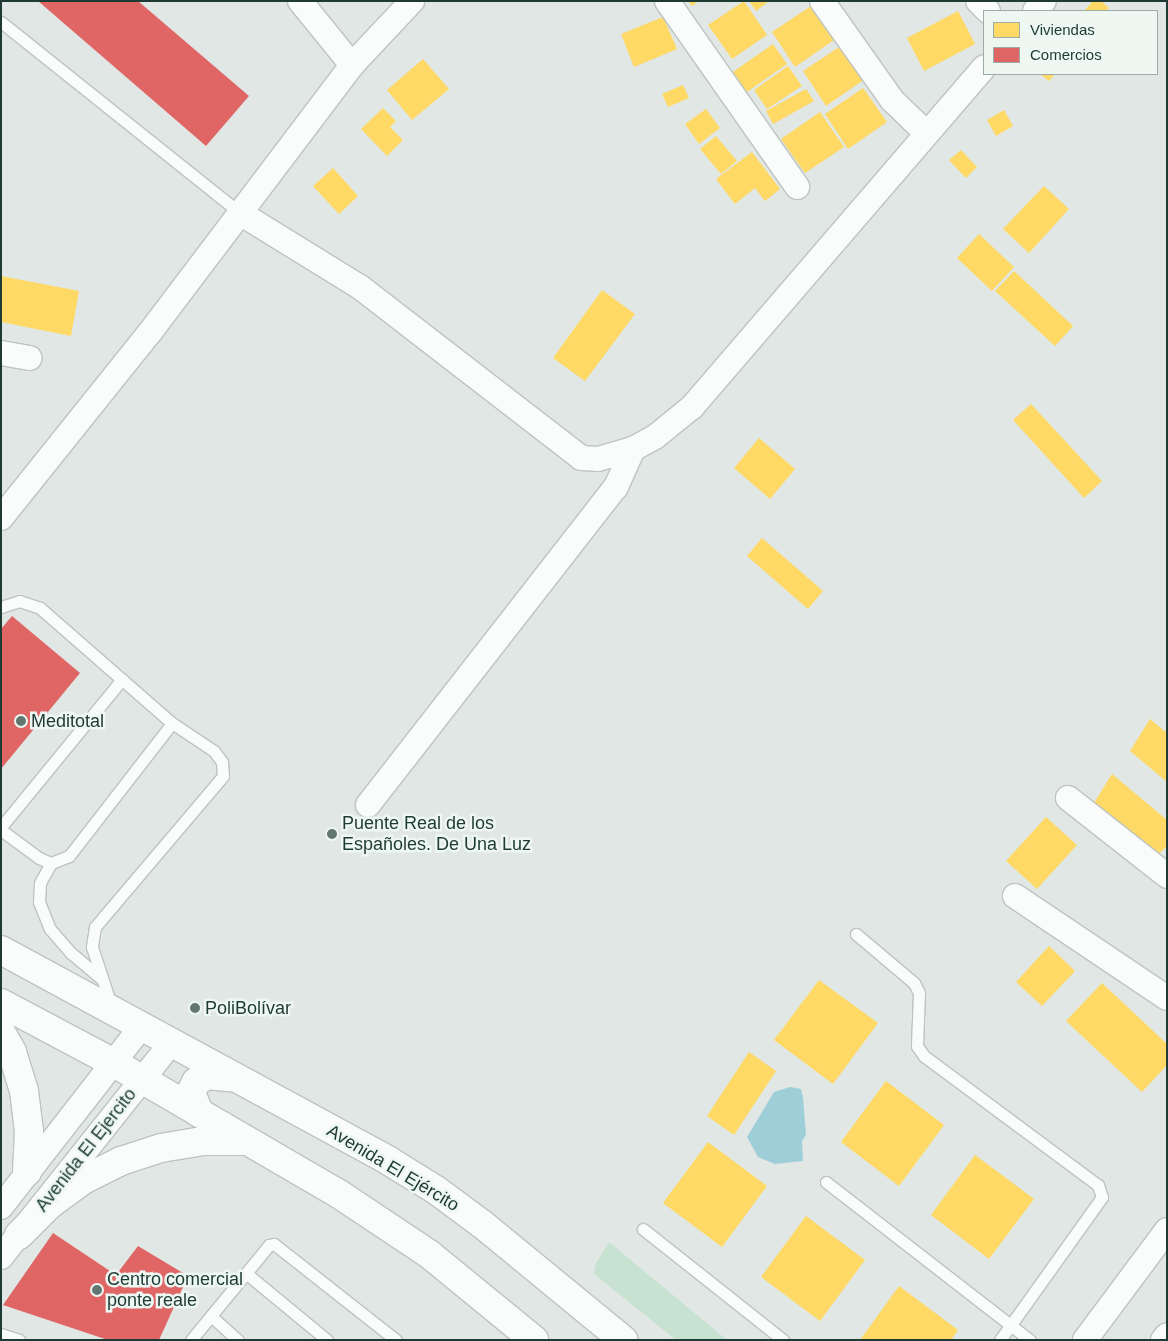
<!DOCTYPE html>
<meta charset="utf-8">
<style>
body{margin:0}
#map{position:relative;width:1168px;height:1341px;overflow:hidden;background:#e0e7e4;font-family:Arial,sans-serif}
div>[style]{position:absolute}
.green>*{inset:0;background:#c8e2d1}
.water>*{inset:0;background:#9eced8}
.homes>*{inset:0;background:#ffd966}
.shops>*{inset:0;background:#e06666}
.roads{filter:drop-shadow(1px 0 #bdc4c1) drop-shadow(-1px 0 #bdc4c1) drop-shadow(0 1px #bdc4c1) drop-shadow(0 -1px #bdc4c1)}
.service>*{height:11px;margin:-5.5px;padding:0 5.5px;transform-origin:5.5px;border-radius:5.5px;background:#fafbfb}
.minor>*{height:24px;margin:-12px;padding:0 12px;transform-origin:12px;border-radius:12px;background:#fafbfb}
.tertiary>*{height:28px;margin:-14px;padding:0 14px;transform-origin:14px;border-radius:14px;background:#fafbfb}
.dots>*{width:14px;height:14px;translate:-50% -50%;box-sizing:border-box;border:2px solid #eef7f2;border-radius:50%}
span{translate:-50% -50%;white-space:nowrap;text-align:center;line-height:1.15;-webkit-text-stroke:5px #eef7f2;paint-order:stroke}
.poi-label{font-size:18px;color:#1e3a34}
.left{translate:0 -50%;text-align:left}
.street-label{font-size:18px;color:#1e3a34}
.frame{position:absolute;inset:0;border:2px solid #1e3a34;pointer-events:none}
.legend{position:absolute;left:983px;top:10px;width:175px;height:65px;box-sizing:border-box;background:#eef7f2;border:1px solid #9baba6;margin:0;padding:6px 9px;list-style:none;font-size:15px;color:#1e3a34}
.legend li{display:flex;align-items:center;gap:10px;height:25px}
.legend b{width:25px;border:1px solid #9baba6}
</style>
<div id="map">
<div class="green">
<div style="clip-path:polygon(609px 1242px,727px 1340px,676px 1340px,594px 1274px,596px 1263px)"></div>
</div>
<div class="water">
<div style="clip-path:polygon(790px 1087px,801px 1089px,803px 1098px,806px 1135px,802px 1141px,803px 1161px,775px 1164px,758px 1157px,747px 1137px,774px 1092px)"></div>
</div>
<div class="homes">
<div style="clip-path:polygon(688px 1px,699px 1px,692px 6px)"></div>
<div style="clip-path:polygon(744px 1px,767px 35px,732px 59px,708px 25px)"></div>
<div style="clip-path:polygon(749px 1px,769px 1px,756px 11px)"></div>
<div style="clip-path:polygon(1093px 1px,1101px 1px,1109px 8px,1106px 11px,1084px 11px)"></div>
<div style="clip-path:polygon(811px 6px,834px 40px,795px 67px,772px 32px)"></div>
<div style="clip-path:polygon(958px 11px,975px 44px,924px 71px,907px 38px)"></div>
<div style="clip-path:polygon(663px 17px,677px 49px,634px 67px,621px 34px)"></div>
<div style="clip-path:polygon(773px 44px,787px 64px,747px 92px,733px 72px)"></div>
<div style="clip-path:polygon(842px 45px,865px 79px,826px 106px,803px 71px)"></div>
<div style="clip-path:polygon(423px 59px,449px 89px,412px 120px,387px 90px)"></div>
<div style="clip-path:polygon(788px 66px,802px 86px,767px 109px,754px 90px)"></div>
<div style="clip-path:polygon(1040px 74px,1055px 74px,1049px 81px)"></div>
<div style="clip-path:polygon(683px 85px,689px 98px,668px 107px,662px 94px)"></div>
<div style="clip-path:polygon(863px 88px,887px 122px,848px 149px,825px 114px)"></div>
<div style="clip-path:polygon(806px 89px,814px 101px,773px 124px,766px 111px)"></div>
<div style="clip-path:polygon(383px 108px,396px 121px,390px 127px,403px 140px,387px 156px,361px 129px)"></div>
<div style="clip-path:polygon(706px 109px,720px 128px,699px 144px,685px 124px)"></div>
<div style="clip-path:polygon(1004px 110px,1013px 126px,996px 136px,987px 120px)"></div>
<div style="clip-path:polygon(820px 112px,844px 147px,805px 173px,781px 139px)"></div>
<div style="clip-path:polygon(716px 136px,737px 161px,721px 174px,700px 149px)"></div>
<div style="clip-path:polygon(961px 150px,977px 167px,966px 178px,949px 160px)"></div>
<div style="clip-path:polygon(752px 152px,780px 189px,765px 201px,755px 188px,735px 204px,716px 179px)"></div>
<div style="clip-path:polygon(333px 168px,358px 196px,339px 214px,313px 186px)"></div>
<div style="clip-path:polygon(1044px 186px,1069px 209px,1029px 253px,1003px 229px)"></div>
<div style="clip-path:polygon(979px 234px,1014px 267px,992px 291px,957px 258px)"></div>
<div style="clip-path:polygon(1014px 271px,1073px 326px,1055px 346px,995px 291px)"></div>
<div style="clip-path:polygon(1px 276px,79px 291px,71px 336px,1px 322px)"></div>
<div style="clip-path:polygon(602px 290px,635px 314px,585px 381px,553px 358px)"></div>
<div style="clip-path:polygon(1031px 404px,1102px 481px,1084px 498px,1013px 420px)"></div>
<div style="clip-path:polygon(759px 438px,795px 469px,770px 499px,734px 468px)"></div>
<div style="clip-path:polygon(762px 538px,823px 591px,808px 609px,747px 556px)"></div>
<div style="clip-path:polygon(1150px 719px,1167px 733px,1167px 782px,1130px 751px)"></div>
<div style="clip-path:polygon(1112px 774px,1167px 820px,1167px 846px,1155px 858px,1092px 806px)"></div>
<div style="clip-path:polygon(1046px 817px,1077px 845px,1037px 889px,1006px 861px)"></div>
<div style="clip-path:polygon(1049px 946px,1075px 971px,1042px 1006px,1016px 982px)"></div>
<div style="clip-path:polygon(819px 980px,878px 1023px,833px 1084px,774px 1040px)"></div>
<div style="clip-path:polygon(1102px 983px,1167px 1044px,1167px 1065px,1142px 1092px,1066px 1021px)"></div>
<div style="clip-path:polygon(749px 1052px,776px 1071px,734px 1135px,707px 1116px)"></div>
<div style="clip-path:polygon(886px 1081px,944px 1125px,899px 1186px,841px 1142px)"></div>
<div style="clip-path:polygon(708px 1142px,767px 1186px,722px 1247px,663px 1203px)"></div>
<div style="clip-path:polygon(975px 1155px,1034px 1199px,989px 1259px,931px 1215px)"></div>
<div style="clip-path:polygon(806px 1216px,865px 1260px,820px 1321px,761px 1277px)"></div>
<div style="clip-path:polygon(899px 1286px,958px 1330px,951px 1340px,860px 1340px)"></div>
</div>
<div class="shops">
<div style="clip-path:polygon(38px 1px,138px 1px,249px 96px,206px 146px)"></div>
<div style="clip-path:polygon(12px 616px,80px 673px,1px 769px,1px 629px)"></div>
<div style="clip-path:polygon(53px 1233px,116px 1275px,138px 1246px,188px 1276px,159px 1340px,108px 1340px,3px 1305px)"></div>
</div>
<div class="roads">
<div class="service">
<div style="left:1px;top:22px;width:306px;rotate:38.6deg"></div>
<div style="left:1px;top:607px;width:19px;rotate:-18deg"></div>
<div style="left:19px;top:601px;width:22px;rotate:18deg"></div>
<div style="left:40px;top:608px;width:175px;rotate:41.1deg"></div>
<div style="left:172px;top:723px;width:50px;rotate:33.7deg"></div>
<div style="left:214px;top:751px;width:14px;rotate:54deg"></div>
<div style="left:222px;top:762px;width:14px;rotate:86deg"></div>
<div style="left:223px;top:776px;width:198px;rotate:130.3deg"></div>
<div style="left:95px;top:927px;width:20px;rotate:99deg"></div>
<div style="left:92px;top:947px;width:61px;rotate:71.9deg"></div>
<div style="left:1px;top:827px;width:191px;rotate:-50.7deg"></div>
<div style="left:1px;top:830px;width:47px;rotate:36.4deg"></div>
<div style="left:39px;top:858px;width:13px;rotate:23deg"></div>
<div style="left:51px;top:863px;width:19px;rotate:-21deg"></div>
<div style="left:69px;top:856px;width:168px;rotate:-52.2deg"></div>
<div style="left:51px;top:863px;width:23px;rotate:119deg"></div>
<div style="left:40px;top:883px;width:19px;rotate:93deg"></div>
<div style="left:39px;top:902px;width:29px;rotate:68deg"></div>
<div style="left:50px;top:929px;width:32px;rotate:49deg"></div>
<div style="left:71px;top:953px;width:38px;rotate:40deg"></div>
<div style="left:856px;top:934px;width:76px;rotate:40.2deg"></div>
<div style="left:914px;top:983px;width:11px;rotate:63deg"></div>
<div style="left:919px;top:993px;width:53px;rotate:92.2deg"></div>
<div style="left:917px;top:1046px;width:12px;rotate:55deg"></div>
<div style="left:924px;top:1056px;width:217px;rotate:36.6deg"></div>
<div style="left:1098px;top:1185px;width:13px;rotate:72deg"></div>
<div style="left:1102px;top:1197px;width:176px;rotate:125.5deg"></div>
<div style="left:826px;top:1182px;width:258px;rotate:37.8deg"></div>
<div style="left:643px;top:1229px;width:179px;rotate:38.4deg"></div>
<div style="left:247px;top:1274px;width:104px;rotate:39.5deg"></div>
<div style="left:211px;top:1316px;width:36px;rotate:42deg"></div>
<div style="left:1px;top:1334px;width:19px;rotate:18deg"></div>
<div style="left:191px;top:1340px;width:123px;rotate:-50.6deg"></div>
<div style="left:269px;top:1245px;width:5px;rotate:-11deg"></div>
<div style="left:274px;top:1244px;width:155px;rotate:38.2deg"></div>
</div>
<div class="minor">
<div style="left:300px;top:1px;width:82px;rotate:50.9deg"></div>
<div style="left:667px;top:1px;width:227px;rotate:55deg"></div>
<div style="left:822px;top:1px;width:121px;rotate:54.7deg"></div>
<div style="left:892px;top:100px;width:47px;rotate:44.1deg"></div>
<div style="left:978px;top:1px;width:14px;rotate:45deg"></div>
<div style="left:1035px;top:11px;width:13px;rotate:-48deg"></div>
<div style="left:240px;top:213px;width:141px;rotate:31.7deg"></div>
<div style="left:360px;top:287px;width:279px;rotate:37.7deg"></div>
<div style="left:581px;top:458px;width:17px;rotate:3deg"></div>
<div style="left:598px;top:459px;width:36px;rotate:-16deg"></div>
<div style="left:633px;top:449px;width:25px;rotate:-29deg"></div>
<div style="left:655px;top:437px;width:48px;rotate:-39deg"></div>
<div style="left:692px;top:407px;width:448px;rotate:-49.3deg"></div>
<div style="left:1px;top:353px;width:29px;rotate:10deg"></div>
<div style="left:1px;top:518px;width:240px;rotate:-51.3deg"></div>
<div style="left:151px;top:331px;width:333px;rotate:-52.9deg"></div>
<div style="left:352px;top:65px;width:88px;rotate:-46.8deg"></div>
<div style="left:1068px;top:798px;width:126px;rotate:38.2deg"></div>
<div style="left:368px;top:805px;width:403px;rotate:-52.1deg"></div>
<div style="left:616px;top:487px;width:42px;rotate:-65.9deg"></div>
<div style="left:1015px;top:896px;width:183px;rotate:33.9deg"></div>
<div style="left:1px;top:1207px;width:228px;rotate:-52.1deg"></div>
<div style="left:1px;top:1257px;width:273px;rotate:-51.5deg"></div>
<div style="left:1085px;top:1340px;width:137px;rotate:-53.3deg"></div>
<div style="left:1163px;top:1340px;width:6px;rotate:-51deg"></div>
</div>
<div class="tertiary">
<div style="left:1px;top:950px;width:442px;rotate:28.5deg"></div>
<div style="left:389px;top:1161px;width:55px;rotate:31.7deg"></div>
<div style="left:436px;top:1190px;width:57px;rotate:36.5deg"></div>
<div style="left:482px;top:1224px;width:183px;rotate:39.4deg"></div>
<div style="left:1px;top:1003px;width:128px;rotate:28deg"></div>
<div style="left:114px;top:1063px;width:260px;rotate:30.2deg"></div>
<div style="left:339px;top:1194px;width:108px;rotate:33.7deg"></div>
<div style="left:429px;top:1254px;width:136px;rotate:39.3deg"></div>
<div style="left:1px;top:1032px;width:23px;rotate:61deg"></div>
<div style="left:12px;top:1052px;width:41px;rotate:72.9deg"></div>
<div style="left:24px;top:1091px;width:40px;rotate:82.9deg"></div>
<div style="left:29px;top:1131px;width:41px;rotate:92.8deg"></div>
<div style="left:199px;top:1113px;width:22px;rotate:-111deg"></div>
<div style="left:191px;top:1092px;width:11px;rotate:-63deg"></div>
<div style="left:196px;top:1082px;width:12px;rotate:-35deg"></div>
<div style="left:206px;top:1075px;width:25px;rotate:5deg"></div>
<div style="left:19px;top:1235px;width:42px;rotate:-45deg"></div>
<div style="left:49px;top:1205px;width:42px;rotate:-36.3deg"></div>
<div style="left:83px;top:1180px;width:42px;rotate:-26.6deg"></div>
<div style="left:121px;top:1161px;width:42px;rotate:-18deg"></div>
<div style="left:161px;top:1148px;width:43px;rotate:-9.5deg"></div>
<div style="left:203px;top:1141px;width:42px"></div>
</div>
</div>
<div class="dots">
<div style="left:21px;top:721px;background:#627772"></div>
<div style="left:332px;top:834px;background:#627772"></div>
<div style="left:195px;top:1008px;background:#627772"></div>
<div style="left:97px;top:1290px;background:#627772"></div>
</div>
<div class="poi-label">
<span class="left" style="left:31px;top:721px">Meditotal</span>
<span class="left" style="left:342px;top:834px">Puente Real de los<br>Españoles. De Una Luz</span>
<span class="left" style="left:205px;top:1008px">PoliBolívar</span>
<span class="left" style="left:107px;top:1290px">Centro comercial<br>ponte reale</span>
</div>
<div class="street-label">
<span style="left:86px;top:1150px;rotate:-52deg">Avenida El Ejercito</span>
<span style="left:393px;top:1168px;rotate:31deg">Avenida El Ejército</span>
</div>
<div class="frame"></div>
<ul class="legend">
<li><b style="height:14px;background:#ffd966"></b>Viviendas</li>
<li><b style="height:14px;background:#e06666"></b>Comercios</li>
</ul>
</div>
